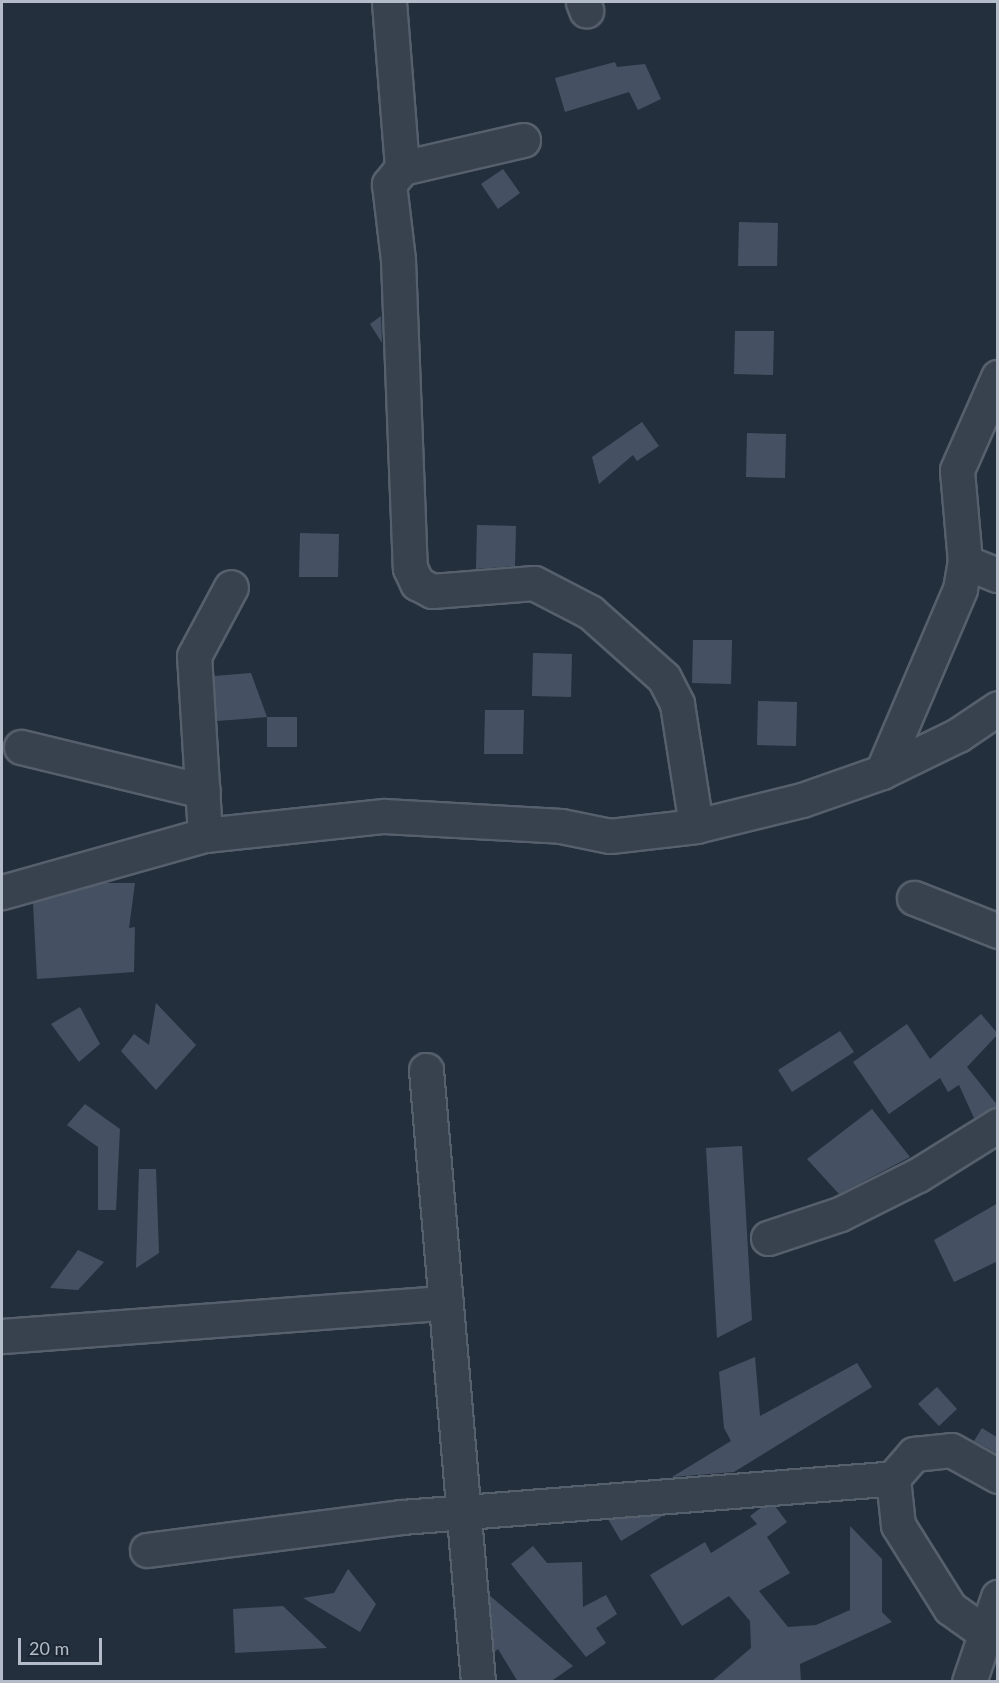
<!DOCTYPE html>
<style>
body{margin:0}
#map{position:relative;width:999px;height:1683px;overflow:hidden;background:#242f3e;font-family:Lato,sans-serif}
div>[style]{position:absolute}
.building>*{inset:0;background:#455162}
.roads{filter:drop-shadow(2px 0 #565f6c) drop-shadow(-2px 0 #565f6c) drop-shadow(0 2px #565f6c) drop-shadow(0 -2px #565f6c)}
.minor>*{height:33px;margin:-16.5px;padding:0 16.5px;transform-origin:16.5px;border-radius:16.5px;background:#38414e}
span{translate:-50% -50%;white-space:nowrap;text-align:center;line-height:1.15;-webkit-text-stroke:4.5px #1d2633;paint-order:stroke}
.frame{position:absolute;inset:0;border:3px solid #b4bcc9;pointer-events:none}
.scale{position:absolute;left:18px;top:1638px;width:84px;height:27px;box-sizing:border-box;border:3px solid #b4bcc9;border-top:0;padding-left:8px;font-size:18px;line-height:21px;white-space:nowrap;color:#b4bcc9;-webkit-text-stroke:4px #1d2633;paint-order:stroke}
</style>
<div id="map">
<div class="building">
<div style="clip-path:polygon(615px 62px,617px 67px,645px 64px,661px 99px,638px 110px,629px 92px,565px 112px,555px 78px)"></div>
<div style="clip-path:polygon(503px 169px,520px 193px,498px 209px,481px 184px)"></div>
<div style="clip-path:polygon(739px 222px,778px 223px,777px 266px,738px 266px)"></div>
<div style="clip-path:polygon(381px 316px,382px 343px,370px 324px)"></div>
<div style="clip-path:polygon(735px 331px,774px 331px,773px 375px,734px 374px)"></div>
<div style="clip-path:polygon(642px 422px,659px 446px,637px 461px,633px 455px,599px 484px,592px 457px)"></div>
<div style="clip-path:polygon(747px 433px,786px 434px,785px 478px,746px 477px)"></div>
<div style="clip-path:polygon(477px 525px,516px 526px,515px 566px,476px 569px)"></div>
<div style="clip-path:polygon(300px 533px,339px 534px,338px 577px,299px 577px)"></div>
<div style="clip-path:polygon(693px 640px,732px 640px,731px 684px,692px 683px)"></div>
<div style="clip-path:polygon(533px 653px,572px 654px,571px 697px,532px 696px)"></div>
<div style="clip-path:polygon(251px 673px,267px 717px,217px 721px,214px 676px)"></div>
<div style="clip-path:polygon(758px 701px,797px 702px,796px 746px,757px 745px)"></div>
<div style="clip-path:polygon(485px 710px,524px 710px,523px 754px,484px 754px)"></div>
<div style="clip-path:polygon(267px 717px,297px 717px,297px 747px,267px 747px)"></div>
<div style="clip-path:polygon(103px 883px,135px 883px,129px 928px,135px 927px,134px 972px,37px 979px,33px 903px)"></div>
<div style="clip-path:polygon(156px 1003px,196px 1045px,156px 1090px,121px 1051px,134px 1034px,149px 1045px)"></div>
<div style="clip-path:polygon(80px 1007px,100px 1044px,79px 1062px,51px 1024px)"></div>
<div style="clip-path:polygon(981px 1014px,998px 1034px,967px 1067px,998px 1106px,974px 1118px,959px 1085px,948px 1092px,940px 1078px,889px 1114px,853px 1062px,907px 1024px,930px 1059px)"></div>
<div style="clip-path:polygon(840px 1031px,854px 1052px,792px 1092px,778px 1070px)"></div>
<div style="clip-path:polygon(85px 1104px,120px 1129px,116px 1210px,98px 1210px,98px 1147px,67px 1125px)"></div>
<div style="clip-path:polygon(872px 1109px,910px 1157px,839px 1194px,807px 1159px)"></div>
<div style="clip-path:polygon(742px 1146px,752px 1320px,717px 1338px,706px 1148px)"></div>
<div style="clip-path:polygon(139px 1169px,156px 1169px,159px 1253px,136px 1268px)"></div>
<div style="clip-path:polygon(998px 1203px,998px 1261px,954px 1282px,934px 1240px)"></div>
<div style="clip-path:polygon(78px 1250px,104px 1262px,78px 1290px,50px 1288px)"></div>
<div style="clip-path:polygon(755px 1357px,760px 1416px,857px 1363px,872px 1387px,734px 1472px,672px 1477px,731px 1441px,724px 1428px,719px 1372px)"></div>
<div style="clip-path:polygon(937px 1387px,957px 1409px,939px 1426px,918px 1404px)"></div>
<div style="clip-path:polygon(982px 1428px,998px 1438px,998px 1454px,974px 1441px)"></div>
<div style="clip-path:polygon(775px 1506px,787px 1522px,767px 1537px,790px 1573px,759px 1591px,788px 1627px,816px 1625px,850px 1610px,850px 1526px,882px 1559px,882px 1612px,892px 1622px,800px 1664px,801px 1682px,711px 1682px,751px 1648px,750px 1621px,729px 1596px,682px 1626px,650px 1575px,705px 1542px,711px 1553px,757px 1524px,750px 1516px,762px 1507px)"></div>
<div style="clip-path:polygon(664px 1515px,621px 1541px,608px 1519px)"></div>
<div style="clip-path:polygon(533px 1546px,547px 1563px,582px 1562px,583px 1607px,606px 1595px,617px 1614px,596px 1628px,606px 1643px,586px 1657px,511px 1564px)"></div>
<div style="clip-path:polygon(348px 1569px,376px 1604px,360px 1632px,303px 1598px,334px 1593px)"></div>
<div style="clip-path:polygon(489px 1595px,573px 1666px,550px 1682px,518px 1682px,498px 1649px,494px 1652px)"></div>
<div style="clip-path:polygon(283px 1606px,327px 1648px,235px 1653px,233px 1609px)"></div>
</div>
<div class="roads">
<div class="minor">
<div style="left:389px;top:2px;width:167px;rotate:85.5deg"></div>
<div style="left:583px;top:2px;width:9px;rotate:69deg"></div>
<div style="left:523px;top:140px;width:124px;rotate:167deg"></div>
<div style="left:402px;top:168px;width:21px;rotate:129deg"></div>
<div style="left:389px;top:184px;width:77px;rotate:83.2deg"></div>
<div style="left:398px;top:260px;width:308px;rotate:87.8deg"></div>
<div style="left:410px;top:568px;width:17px;rotate:65deg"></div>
<div style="left:417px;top:583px;width:17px;rotate:28deg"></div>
<div style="left:432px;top:591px;width:102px;rotate:-4.5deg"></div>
<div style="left:534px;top:583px;width:63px;rotate:27.4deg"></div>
<div style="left:590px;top:612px;width:99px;rotate:41.7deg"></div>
<div style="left:664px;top:678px;width:29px;rotate:63deg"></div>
<div style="left:677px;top:704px;width:123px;rotate:81.1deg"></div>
<div style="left:965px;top:562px;width:35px;rotate:22deg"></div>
<div style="left:21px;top:747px;width:187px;rotate:13.6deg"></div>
<div style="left:882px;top:772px;width:199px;rotate:-66.9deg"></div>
<div style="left:960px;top:589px;width:27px;rotate:-80deg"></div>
<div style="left:965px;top:562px;width:92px;rotate:-95deg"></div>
<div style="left:957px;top:470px;width:102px;rotate:-66.2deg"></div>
<div style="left:205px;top:835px;width:179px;rotate:-93.5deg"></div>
<div style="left:194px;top:656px;width:78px;rotate:-61.8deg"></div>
<div style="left:2px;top:892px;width:211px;rotate:-15.7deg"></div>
<div style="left:205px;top:835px;width:180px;rotate:-6.1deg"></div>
<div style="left:384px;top:816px;width:177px;rotate:3.2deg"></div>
<div style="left:561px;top:826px;width:50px;rotate:11.5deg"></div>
<div style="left:610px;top:836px;width:87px;rotate:-6.6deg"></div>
<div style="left:696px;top:826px;width:109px;rotate:-13.8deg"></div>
<div style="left:802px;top:800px;width:85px;rotate:-19.3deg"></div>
<div style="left:882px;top:772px;width:85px;rotate:-26deg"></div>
<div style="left:958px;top:735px;width:48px;rotate:-34deg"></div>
<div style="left:914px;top:898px;width:90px;rotate:21.4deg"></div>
<div style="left:426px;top:1070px;width:614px;rotate:85.14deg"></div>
<div style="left:768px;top:1238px;width:76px;rotate:-18.4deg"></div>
<div style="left:840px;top:1214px;width:87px;rotate:-26.6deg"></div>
<div style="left:918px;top:1175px;width:94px;rotate:-32deg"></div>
<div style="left:2px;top:1336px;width:445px;rotate:-4.3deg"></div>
<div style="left:147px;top:1550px;width:257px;rotate:-7.4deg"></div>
<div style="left:402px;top:1517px;width:493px;rotate:-4.5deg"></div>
<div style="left:985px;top:1633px;width:43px;rotate:-144.5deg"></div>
<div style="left:950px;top:1608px;width:98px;rotate:-122.1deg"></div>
<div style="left:898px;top:1525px;width:47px;rotate:-96.1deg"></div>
<div style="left:893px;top:1478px;width:32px;rotate:-49deg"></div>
<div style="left:914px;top:1454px;width:37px;rotate:-6deg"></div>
<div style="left:951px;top:1450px;width:54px;rotate:29deg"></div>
<div style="left:969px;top:1682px;width:90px;rotate:-71.2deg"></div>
</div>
</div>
<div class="frame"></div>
<div class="scale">20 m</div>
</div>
